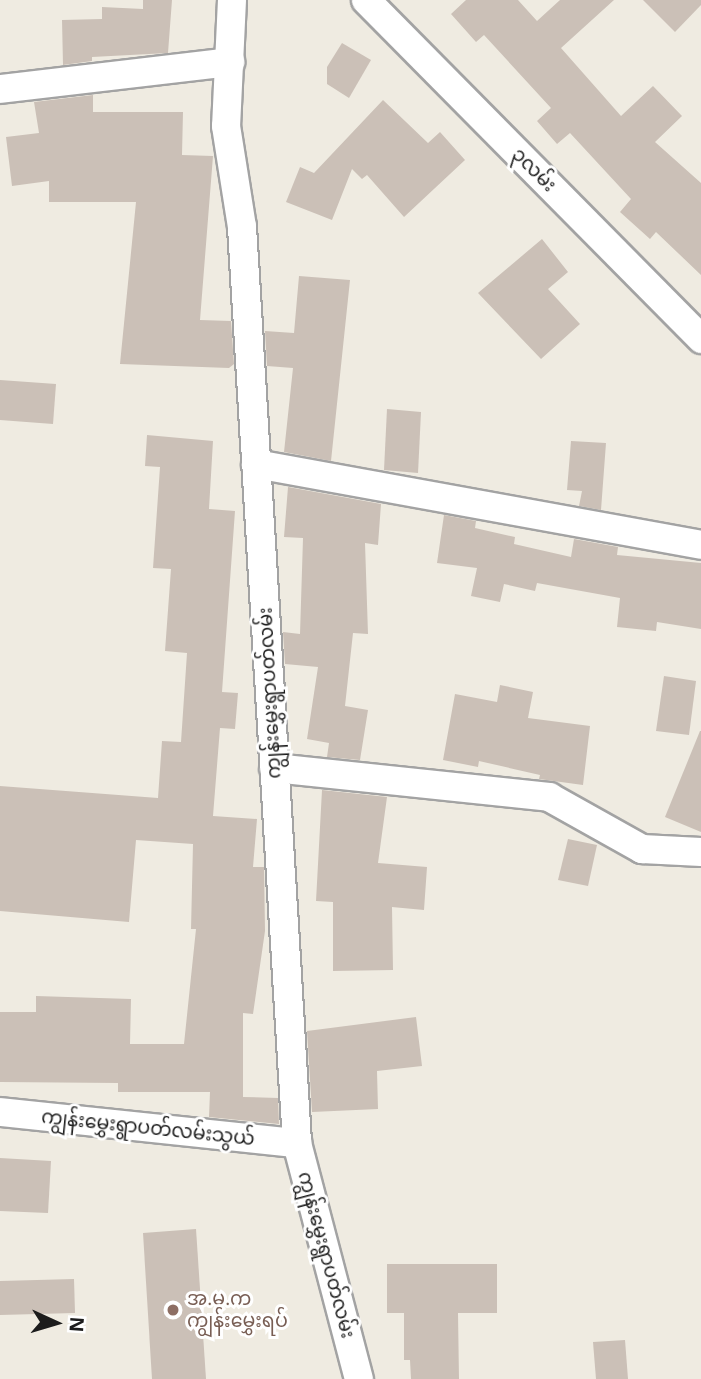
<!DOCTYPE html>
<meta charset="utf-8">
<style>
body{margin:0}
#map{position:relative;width:701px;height:1379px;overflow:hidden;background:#efebe1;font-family:"Open Sans","Noto Sans Myanmar",sans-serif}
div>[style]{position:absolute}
.building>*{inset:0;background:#cbc0b7}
.roads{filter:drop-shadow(2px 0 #a3a3a3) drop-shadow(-2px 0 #a3a3a3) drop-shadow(0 2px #a3a3a3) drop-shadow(0 -2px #a3a3a3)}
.minor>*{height:28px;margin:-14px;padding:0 14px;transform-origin:14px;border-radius:14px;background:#fff}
.dots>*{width:19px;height:19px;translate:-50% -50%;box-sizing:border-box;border:4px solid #fff;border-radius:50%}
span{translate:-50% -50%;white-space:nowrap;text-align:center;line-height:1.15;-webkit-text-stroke:6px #fff;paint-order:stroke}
.street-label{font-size:19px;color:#1c1c1c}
.education-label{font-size:19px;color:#785e54}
.left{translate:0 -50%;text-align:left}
.north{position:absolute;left:21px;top:1288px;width:70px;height:70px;-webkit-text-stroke:5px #fff;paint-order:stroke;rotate:94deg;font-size:19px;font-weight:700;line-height:28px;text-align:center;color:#1c1c1c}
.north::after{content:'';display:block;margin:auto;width:24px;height:32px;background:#1c1c1c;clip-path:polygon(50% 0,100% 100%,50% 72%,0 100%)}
</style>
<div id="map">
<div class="building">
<div style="clip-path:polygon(143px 0,172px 0,168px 53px,92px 57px,92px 61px,63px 65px,62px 20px,102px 19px,102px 7px,143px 9px)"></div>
<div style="clip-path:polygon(466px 0,518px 0,537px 21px,560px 0,614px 0,561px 48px,621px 116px,653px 86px,682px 116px,655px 142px,701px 183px,701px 275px,656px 232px,650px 239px,620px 212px,631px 199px,570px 133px,557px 144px,537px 121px,551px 108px,484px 35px,476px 42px,451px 14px)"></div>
<div style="clip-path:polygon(643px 0,701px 0,701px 5px,675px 32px)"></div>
<div style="clip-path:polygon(342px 43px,371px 60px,349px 98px,327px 84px,327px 67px)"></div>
<div style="clip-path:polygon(93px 95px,93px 112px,183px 112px,182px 155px,213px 156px,200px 320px,231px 321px,234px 364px,229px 368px,120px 364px,136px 202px,49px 202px,49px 181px,12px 186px,6px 137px,39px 133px,34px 102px)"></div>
<div style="clip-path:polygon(383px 100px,428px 143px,440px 132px,465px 160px,404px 217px,367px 175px,362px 179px,352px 169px,332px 220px,286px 202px,300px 167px,314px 173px)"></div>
<div style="clip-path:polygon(542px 239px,568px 272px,548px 289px,580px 324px,541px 359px,478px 293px)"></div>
<div style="clip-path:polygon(299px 276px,350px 280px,331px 461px,284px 452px,293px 368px,267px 366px,265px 331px,294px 333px)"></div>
<div style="clip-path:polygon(0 380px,56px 384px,53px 424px,0 420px)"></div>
<div style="clip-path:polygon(387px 409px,421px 412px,418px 473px,384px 470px)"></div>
<div style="clip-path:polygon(147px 435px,213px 441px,209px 509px,235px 511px,222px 692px,238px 693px,235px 729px,220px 728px,213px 816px,257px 819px,253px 867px,264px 867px,265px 931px,253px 1014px,243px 1013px,243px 1097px,278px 1098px,279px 1124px,209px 1117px,210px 1092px,118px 1092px,118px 1083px,0 1082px,0 1012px,36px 1012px,36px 996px,131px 999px,130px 1044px,184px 1044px,196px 929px,191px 929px,193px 844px,136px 840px,129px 922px,0 911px,0 786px,158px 798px,162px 741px,181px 742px,187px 653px,165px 651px,171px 569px,153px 568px,160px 467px,145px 466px)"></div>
<div style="clip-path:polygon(571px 441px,606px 443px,601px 510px,579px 506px,582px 491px,567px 490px)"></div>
<div style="clip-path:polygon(288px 487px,381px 504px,378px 545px,365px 543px,368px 634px,353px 633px,345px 706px,368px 710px,360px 760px,327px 757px,329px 743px,307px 739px,318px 667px,285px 664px,283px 632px,300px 634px,303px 538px,284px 537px)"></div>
<div style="clip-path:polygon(444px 515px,476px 521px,475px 528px,515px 537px,514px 544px,571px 557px,574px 539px,618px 547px,617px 555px,701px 563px,701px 629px,657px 622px,656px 631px,617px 627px,620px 598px,537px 583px,535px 591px,504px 584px,500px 602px,471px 596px,477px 568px,437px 563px)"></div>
<div style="clip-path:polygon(664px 676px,696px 681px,689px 735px,656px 731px)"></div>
<div style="clip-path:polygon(500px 685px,533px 692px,528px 718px,590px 726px,583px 785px,539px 779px,540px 775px,479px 761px,478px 767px,443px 760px,455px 694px,497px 702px)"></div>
<div style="clip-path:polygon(700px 731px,701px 731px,701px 832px,665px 817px)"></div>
<div style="clip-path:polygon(322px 790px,387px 797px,378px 863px,427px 867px,424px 910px,392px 907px,393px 970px,333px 971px,333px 902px,316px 901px)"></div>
<div style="clip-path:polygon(568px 839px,597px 845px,588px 886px,558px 880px)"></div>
<div style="clip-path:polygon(416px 1017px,422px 1066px,377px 1071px,378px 1109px,312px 1112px,307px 1031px)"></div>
<div style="clip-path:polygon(0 1158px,51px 1161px,48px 1213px,0 1211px)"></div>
<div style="clip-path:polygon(196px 1229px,206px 1379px,152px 1379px,143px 1233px)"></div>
<div style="clip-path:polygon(387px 1264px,497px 1264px,497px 1313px,458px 1313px,459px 1379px,411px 1379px,410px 1360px,404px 1360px,404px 1313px,387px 1313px)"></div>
<div style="clip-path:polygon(74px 1279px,75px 1313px,0 1315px,0 1281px)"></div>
<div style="clip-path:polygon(625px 1340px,628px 1379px,596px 1379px,593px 1342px)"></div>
</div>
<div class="roads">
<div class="minor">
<div style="left:232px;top:0;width:126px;rotate:92.7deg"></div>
<div style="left:226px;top:126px;width:102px;rotate:81deg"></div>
<div style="left:242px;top:227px;width:918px;rotate:86.56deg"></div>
<div style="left:297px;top:1143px;width:244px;rotate:75.3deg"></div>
<div style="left:366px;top:0;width:477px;rotate:45.3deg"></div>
<div style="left:0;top:89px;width:232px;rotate:-6.7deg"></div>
<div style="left:256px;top:464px;width:452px;rotate:10.3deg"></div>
<div style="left:274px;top:768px;width:277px;rotate:6deg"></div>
<div style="left:549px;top:797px;width:107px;rotate:29.2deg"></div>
<div style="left:642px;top:849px;width:59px;rotate:2.9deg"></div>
<div style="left:0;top:1112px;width:299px;rotate:6deg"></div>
</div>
</div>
<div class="dots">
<div style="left:173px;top:1310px;background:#8d6e63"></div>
</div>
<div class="street-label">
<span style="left:534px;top:170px;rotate:45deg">၃လမ်း</span>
<span style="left:270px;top:693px;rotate:-93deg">ကျွန်းမွှေးရွာပတ်လမ်း</span>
<span style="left:148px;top:1128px;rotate:6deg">ကျွန်းမွှေးရွာပတ်လမ်းသွယ်</span>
<span style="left:326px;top:1255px;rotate:75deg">ကျွန်းမွှေးရွာပတ်လမ်း</span>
</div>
<div class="education-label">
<span class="left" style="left:187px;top:1310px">အ.မ.က<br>ကျွန်းမွှေးရပ်</span>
</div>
<div class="north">N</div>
</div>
